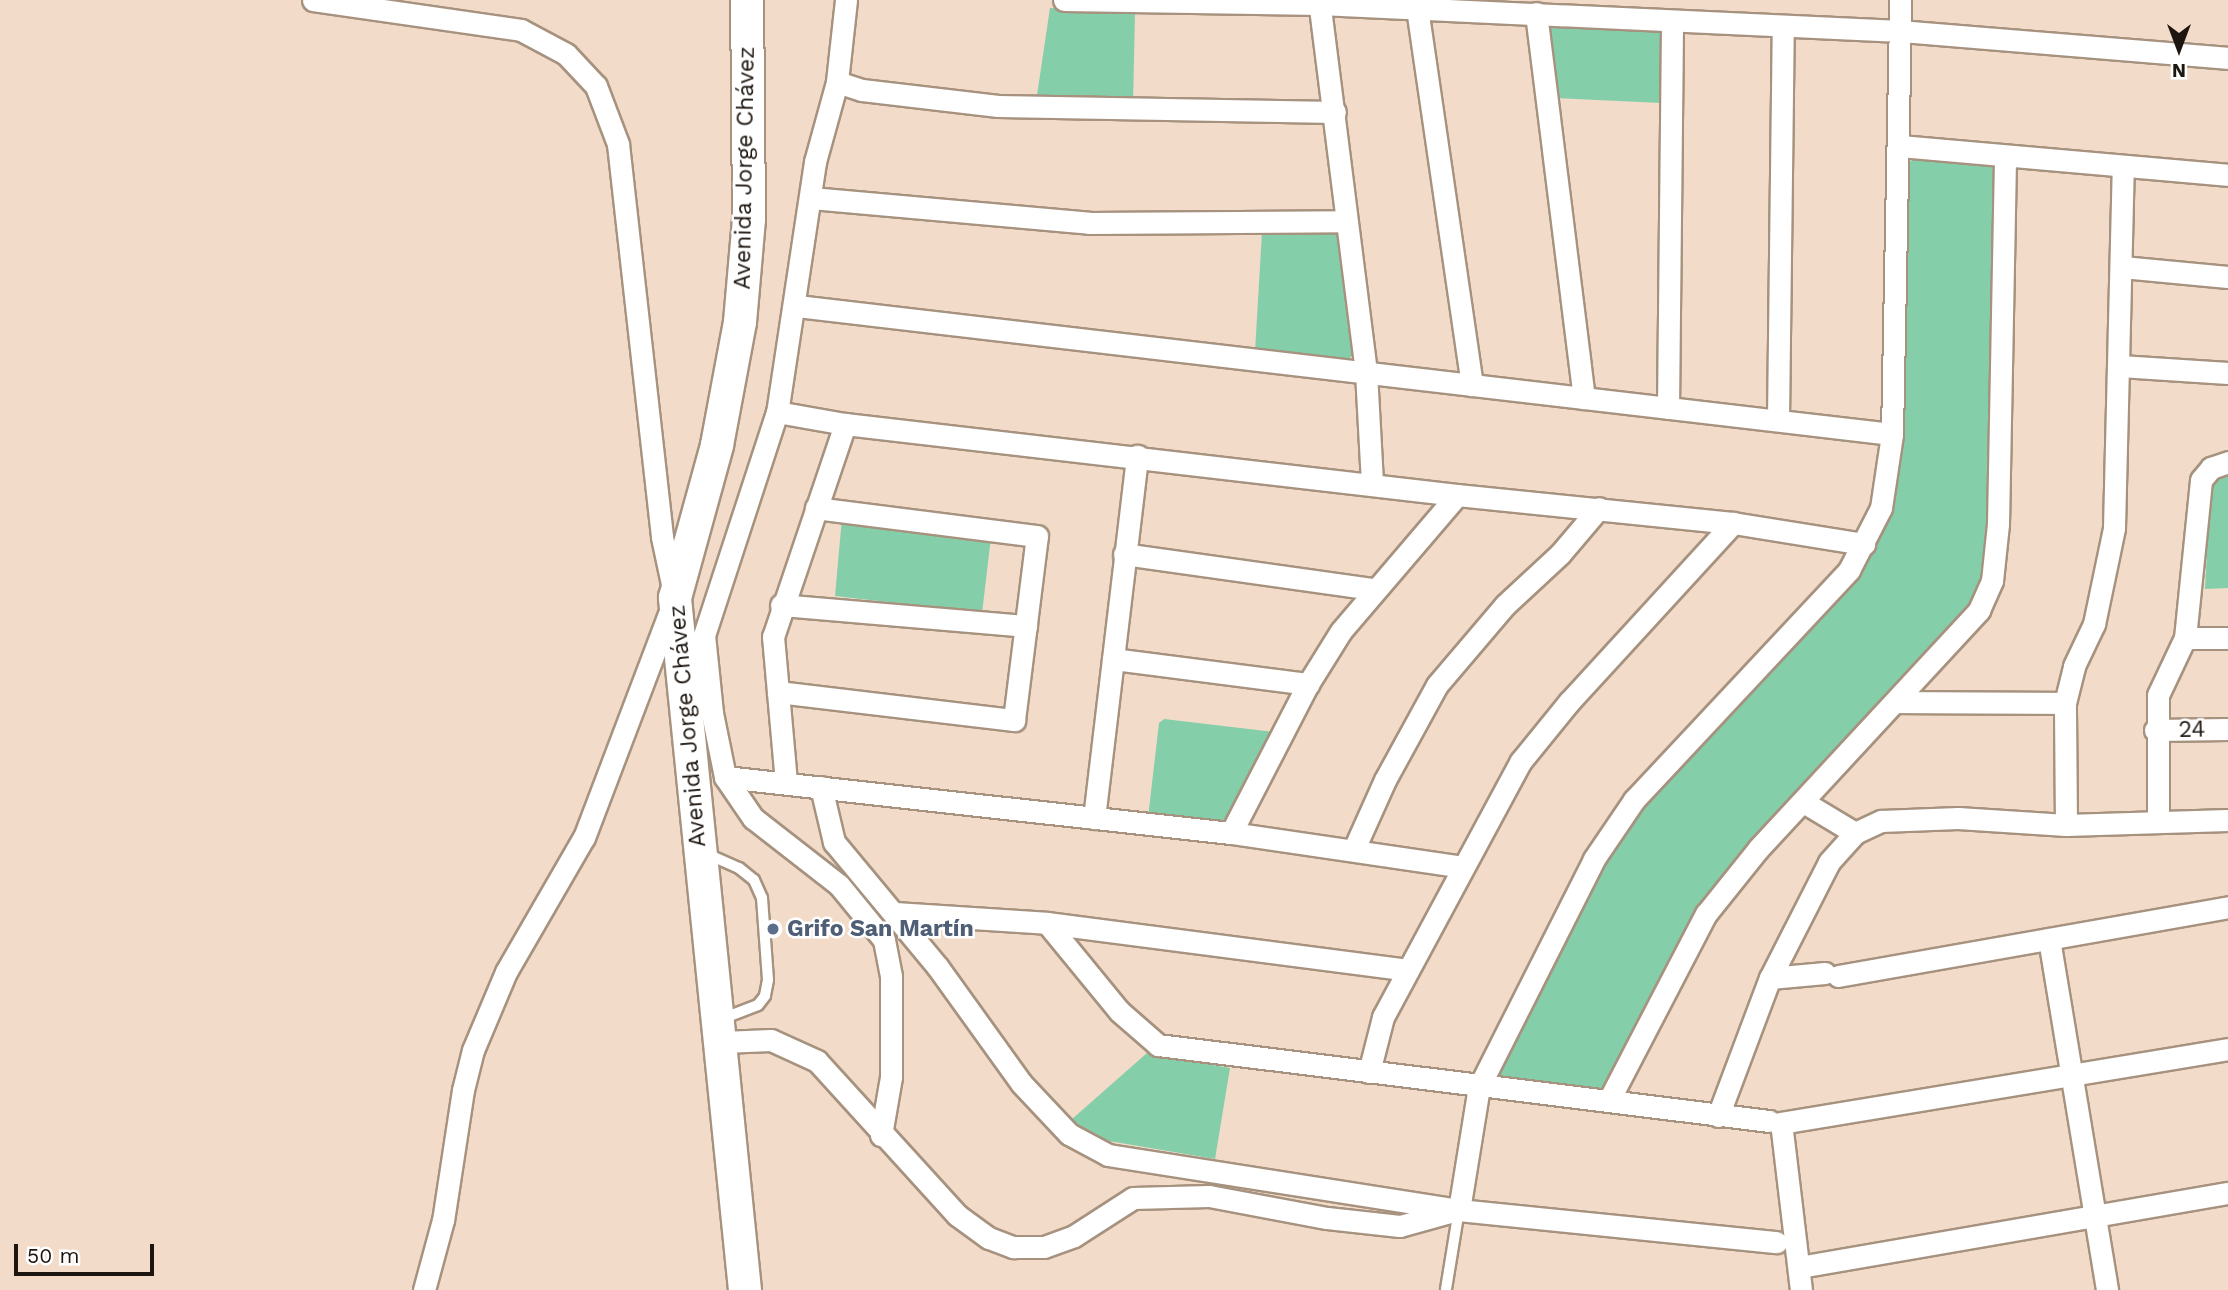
<!DOCTYPE html>
<meta charset="utf-8">
<style>
body{margin:0}
#map{position:relative;width:2228px;height:1290px;overflow:hidden;background:#f2dbc8;font-family:"Work Sans",sans-serif}
div>[style]{position:absolute}
.green>*{inset:0;background:#84cea9}
.roads{filter:drop-shadow(2px 0 #a6927f) drop-shadow(-2px 0 #a6927f) drop-shadow(0 2px #a6927f) drop-shadow(0 -2px #a6927f)}
.service>*{height:10px;margin:-5px;padding:0 5px;transform-origin:5px;border-radius:5px;background:#fff}
.minor>*{height:21px;margin:-10.5px;padding:0 10.5px;transform-origin:10.5px;border-radius:10.5px;background:#fff}
.secondary>*{height:32px;margin:-16px;padding:0 16px;transform-origin:16px;border-radius:16px;background:#fff}
.dots>*{width:19px;height:19px;translate:-50% -50%;box-sizing:border-box;border:4px solid #fff;border-radius:50%}
span{translate:-50% -50%;white-space:nowrap;text-align:center;line-height:1.15;-webkit-text-stroke:5px #fff;paint-order:stroke}
.street-label{font-size:23px;color:#1d150f}
.service-label{font-size:23px;color:#4e5e75;font-weight:700}
.left{translate:0 -50%;text-align:left}
.north{position:absolute;left:2144px;top:14px;width:70px;height:70px;-webkit-text-stroke:5px #fff;paint-order:stroke;rotate:180deg;font-size:19px;font-weight:700;line-height:28px;text-align:center;color:#1d150f}
.north::after{content:'';display:block;margin:auto;width:24px;height:32px;background:#1d150f;clip-path:polygon(50% 0,100% 100%,50% 72%,0 100%)}
.scale{position:absolute;left:14px;top:1244px;width:140px;height:32px;box-sizing:border-box;border:4px solid #1d150f;border-top:0;padding-left:9px;font-size:21px;line-height:24px;white-space:nowrap;color:#1d150f;-webkit-text-stroke:5px #fff;paint-order:stroke}
</style>
<div id="map">
<div class="green">
<div style="clip-path:polygon(1050px 8px,1135px 11px,1133px 104px,1036px 102px)"></div>
<div style="clip-path:polygon(1559px 20px,1658px 26px,1663px 34px,1661px 103px,1555px 98px,1547px 25px)"></div>
<div style="clip-path:polygon(1919px 154px,1989px 162px,1996px 172px,1988px 542px,1981px 579px,1963px 619px,1712px 892px,1606px 1091px,1503px 1081px,1497px 1074px,1614px 842px,1690px 750px,1857px 576px,1881px 534px,1895px 489px,1898px 452px,1905px 166px)"></div>
<div style="clip-path:polygon(1262px 232px,1335px 232px,1340px 240px,1355px 352px,1346px 362px,1255px 352px)"></div>
<div style="clip-path:polygon(2228px 472px,2228px 588px,2205px 589px,2211px 478px)"></div>
<div style="clip-path:polygon(842px 518px,991px 537px,982px 613px,835px 596px)"></div>
<div style="clip-path:polygon(1164px 719px,1274px 732px,1228px 822px,1148px 818px,1159px 723px)"></div>
<div style="clip-path:polygon(1147px 1053px,1230px 1068px,1215px 1159px,1103px 1140px,1071px 1120px)"></div>
</div>
<div class="roads">
<div class="service">
<div style="left:705px;top:853px;width:37px;rotate:24deg"></div>
<div style="left:739px;top:868px;width:19px;rotate:39deg"></div>
<div style="left:754px;top:880px;width:20px;rotate:66deg"></div>
<div style="left:762px;top:898px;width:82px;rotate:85.8deg"></div>
<div style="left:768px;top:980px;width:16px;rotate:101deg"></div>
<div style="left:765px;top:996px;width:11px;rotate:128deg"></div>
<div style="left:758px;top:1005px;width:39px;rotate:159deg"></div>
<div style="left:1446px;top:1289px;width:80px;rotate:-80.7deg"></div>
</div>
<div class="minor">
<div style="left:313px;top:0;width:210px;rotate:8.2deg"></div>
<div style="left:521px;top:30px;width:51px;rotate:28.1deg"></div>
<div style="left:566px;top:54px;width:44px;rotate:46.8deg"></div>
<div style="left:596px;top:86px;width:62px;rotate:69.2deg"></div>
<div style="left:618px;top:144px;width:395px;rotate:83.6deg"></div>
<div style="left:662px;top:537px;width:62px;rotate:78deg"></div>
<div style="left:675px;top:598px;width:256px;rotate:110.8deg"></div>
<div style="left:584px;top:837px;width:156px;rotate:120deg"></div>
<div style="left:506px;top:972px;width:85px;rotate:112.9deg"></div>
<div style="left:473px;top:1050px;width:41px;rotate:104deg"></div>
<div style="left:463px;top:1090px;width:132px;rotate:98.7deg"></div>
<div style="left:443px;top:1220px;width:73px;rotate:105.2deg"></div>
<div style="left:846px;top:0;width:82px;rotate:96.3deg"></div>
<div style="left:837px;top:82px;width:83px;rotate:105.4deg"></div>
<div style="left:815px;top:162px;width:253px;rotate:98.6deg"></div>
<div style="left:777px;top:412px;width:235px;rotate:108.1deg"></div>
<div style="left:704px;top:635px;width:78px;rotate:84.1deg"></div>
<div style="left:712px;top:713px;width:65px;rotate:78.5deg"></div>
<div style="left:725px;top:777px;width:50px;rotate:55.7deg"></div>
<div style="left:753px;top:818px;width:109px;rotate:37.9deg"></div>
<div style="left:839px;top:885px;width:71px;rotate:50.7deg"></div>
<div style="left:884px;top:940px;width:37px;rotate:79deg"></div>
<div style="left:891px;top:976px;width:101px;rotate:90deg"></div>
<div style="left:891px;top:1077px;width:59px;rotate:99.8deg"></div>
<div style="left:1064px;top:0;width:256px;rotate:0.9deg"></div>
<div style="left:1320px;top:4px;width:581px;rotate:2.67deg"></div>
<div style="left:1900px;top:31px;width:329px;rotate:4.7deg"></div>
<div style="left:1319px;top:0;width:375px;rotate:82.8deg"></div>
<div style="left:1366px;top:372px;width:111px;rotate:86.9deg"></div>
<div style="left:1417px;top:8px;width:381px;rotate:81.7deg"></div>
<div style="left:1536px;top:13px;width:388px;rotate:82.9deg"></div>
<div style="left:837px;top:82px;width:26px;rotate:18deg"></div>
<div style="left:862px;top:90px;width:137px;rotate:6.7deg"></div>
<div style="left:998px;top:106px;width:337px;rotate:1deg"></div>
<div style="left:1899px;top:146px;width:330px;rotate:5deg"></div>
<div style="left:811px;top:198px;width:279px;rotate:5.1deg"></div>
<div style="left:1089px;top:223px;width:257px;rotate:-0.4deg"></div>
<div style="left:2122px;top:267px;width:106px;rotate:5.4deg"></div>
<div style="left:797px;top:306px;width:1102px;rotate:6.67deg"></div>
<div style="left:2120px;top:366px;width:108px;rotate:3.7deg"></div>
<div style="left:1668px;top:408px;width:386px;rotate:-89.4deg"></div>
<div style="left:777px;top:412px;width:69px;rotate:10deg"></div>
<div style="left:845px;top:424px;width:616px;rotate:6.62deg"></div>
<div style="left:1457px;top:495px;width:277px;rotate:5.8deg"></div>
<div style="left:1733px;top:523px;width:133px;rotate:9.1deg"></div>
<div style="left:1778px;top:419px;width:393px;rotate:-89.3deg"></div>
<div style="left:1124px;top:554px;width:252px;rotate:8deg"></div>
<div style="left:781px;top:605px;width:246px;rotate:4.9deg"></div>
<div style="left:2185px;top:638px;width:43px"></div>
<div style="left:1113px;top:659px;width:197px;rotate:7.3deg"></div>
<div style="left:778px;top:692px;width:238px;rotate:6.8deg"></div>
<div style="left:1014px;top:720px;width:185px;rotate:-82.9deg"></div>
<div style="left:1037px;top:536px;width:223px;rotate:-172.8deg"></div>
<div style="left:1897px;top:702px;width:168px;rotate:0.3deg"></div>
<div style="left:2155px;top:730px;width:73px;rotate:-0.8deg"></div>
<div style="left:725px;top:777px;width:509px;rotate:6.32deg"></div>
<div style="left:1231px;top:833px;width:234px;rotate:8.3deg"></div>
<div style="left:786px;top:782px;width:146px;rotate:-95.1deg"></div>
<div style="left:773px;top:637px;width:225px;rotate:-71.3deg"></div>
<div style="left:821px;top:787px;width:57px;rotate:76.7deg"></div>
<div style="left:834px;top:842px;width:161px;rotate:50.3deg"></div>
<div style="left:937px;top:966px;width:144px;rotate:54.3deg"></div>
<div style="left:1021px;top:1083px;width:70px;rotate:46.7deg"></div>
<div style="left:1069px;top:1134px;width:44px;rotate:28.3deg"></div>
<div style="left:1108px;top:1155px;width:355px;rotate:8.9deg"></div>
<div style="left:1459px;top:1210px;width:319px;rotate:5.8deg"></div>
<div style="left:1805px;top:803px;width:58px;rotate:31deg"></div>
<div style="left:1094px;top:818px;width:365px;rotate:-83.2deg"></div>
<div style="left:2158px;top:822px;width:127px;rotate:-90deg"></div>
<div style="left:2158px;top:695px;width:63px;rotate:-64.7deg"></div>
<div style="left:2185px;top:638px;width:159px;rotate:-84.2deg"></div>
<div style="left:2201px;top:480px;width:16px;rotate:-50deg"></div>
<div style="left:2211px;top:468px;width:18px;rotate:-19deg"></div>
<div style="left:2066px;top:825px;width:122px;rotate:-90.5deg"></div>
<div style="left:2065px;top:703px;width:38px;rotate:-76deg"></div>
<div style="left:2074px;top:666px;width:47px;rotate:-64.5deg"></div>
<div style="left:2094px;top:624px;width:98px;rotate:-78.2deg"></div>
<div style="left:2114px;top:528px;width:361px;rotate:-88.6deg"></div>
<div style="left:1231px;top:833px;width:168px;rotate:-62.7deg"></div>
<div style="left:1308px;top:684px;width:62px;rotate:-58.1deg"></div>
<div style="left:1341px;top:631px;width:179px;rotate:-49.5deg"></div>
<div style="left:1354px;top:849px;width:76px;rotate:-65.8deg"></div>
<div style="left:1385px;top:780px;width:108px;rotate:-61.3deg"></div>
<div style="left:1437px;top:685px;width:105px;rotate:-49.6deg"></div>
<div style="left:1505px;top:605px;width:75px;rotate:-42.8deg"></div>
<div style="left:1560px;top:554px;width:60px;rotate:-49.7deg"></div>
<div style="left:894px;top:913px;width:153px;rotate:3.7deg"></div>
<div style="left:1047px;top:923px;width:364px;rotate:7.4deg"></div>
<div style="left:1047px;top:923px;width:114px;rotate:50.7deg"></div>
<div style="left:1119px;top:1011px;width:52px;rotate:41.1deg"></div>
<div style="left:1158px;top:1045px;width:616px;rotate:7.09deg"></div>
<div style="left:2049px;top:939px;width:356px;rotate:80.6deg"></div>
<div style="left:1838px;top:976px;width:396px;rotate:-10deg"></div>
<div style="left:1770px;top:978px;width:55px;rotate:-5.2deg"></div>
<div style="left:722px;top:1042px;width:49px;rotate:-2.3deg"></div>
<div style="left:771px;top:1040px;width:51px;rotate:24.5deg"></div>
<div style="left:817px;top:1061px;width:208px;rotate:47.7deg"></div>
<div style="left:957px;top:1215px;width:39px;rotate:36deg"></div>
<div style="left:989px;top:1238px;width:26px;rotate:21deg"></div>
<div style="left:1013px;top:1247px;width:31px"></div>
<div style="left:1044px;top:1247px;width:32px;rotate:-20deg"></div>
<div style="left:1074px;top:1236px;width:70px;rotate:-32.8deg"></div>
<div style="left:1133px;top:1198px;width:76px;rotate:-1.5deg"></div>
<div style="left:1209px;top:1196px;width:120px;rotate:10.6deg"></div>
<div style="left:1327px;top:1218px;width:73px;rotate:6.3deg"></div>
<div style="left:1400px;top:1226px;width:55px;rotate:-15.8deg"></div>
<div style="left:1369px;top:1072px;width:57px;rotate:-75.7deg"></div>
<div style="left:1383px;top:1017px;width:291px;rotate:-61.7deg"></div>
<div style="left:1521px;top:761px;width:76px;rotate:-50.9deg"></div>
<div style="left:1569px;top:702px;width:243px;rotate:-47.5deg"></div>
<div style="left:1609px;top:1100px;width:210px;rotate:-62.5deg"></div>
<div style="left:1706px;top:914px;width:83px;rotate:-51.3deg"></div>
<div style="left:1758px;top:849px;width:326px;rotate:-47.2deg"></div>
<div style="left:1979px;top:610px;width:32px;rotate:-66deg"></div>
<div style="left:1992px;top:581px;width:57px;rotate:-84deg"></div>
<div style="left:1998px;top:524px;width:365px;rotate:-88.9deg"></div>
<div style="left:1718px;top:1116px;width:147px;rotate:-69.4deg"></div>
<div style="left:1770px;top:978px;width:130px;rotate:-63deg"></div>
<div style="left:1829px;top:862px;width:39px;rotate:-48deg"></div>
<div style="left:1855px;top:833px;width:29px;rotate:-25deg"></div>
<div style="left:1881px;top:821px;width:77px;rotate:-2.2deg"></div>
<div style="left:1958px;top:818px;width:108px;rotate:3.7deg"></div>
<div style="left:2066px;top:825px;width:162px;rotate:-1.8deg"></div>
<div style="left:1459px;top:1210px;width:125px;rotate:-80.8deg"></div>
<div style="left:1479px;top:1087px;width:255px;rotate:-63.2deg"></div>
<div style="left:1594px;top:859px;width:71px;rotate:-55.9deg"></div>
<div style="left:1634px;top:800px;width:315px;rotate:-46.9deg"></div>
<div style="left:1849px;top:570px;width:70px;rotate:-62.7deg"></div>
<div style="left:1881px;top:508px;width:75px;rotate:-81.5deg"></div>
<div style="left:1892px;top:434px;width:434px;rotate:-88.9deg"></div>
<div style="left:1799px;top:1267px;width:435px;rotate:-9.8deg"></div>
<div style="left:1801px;top:1290px;width:168px;rotate:-96.8deg"></div>
<div style="left:1781px;top:1123px;width:453px;rotate:-9.4deg"></div>
</div>
<div class="secondary">
<div style="left:745px;top:1290px;width:696px;rotate:-95.78deg"></div>
<div style="left:675px;top:598px;width:159px;rotate:-74.6deg"></div>
<div style="left:717px;top:445px;width:125px;rotate:-79.4deg"></div>
<div style="left:740px;top:322px;width:103px;rotate:-85deg"></div>
<div style="left:749px;top:219px;width:219px;rotate:-90.5deg"></div>
</div>
</div>
<div class="dots">
<div style="left:773px;top:929px;background:#5c6f8a"></div>
</div>
<div class="street-label">
<span style="left:745px;top:168px;rotate:-89deg">Avenida Jorge Chávez</span>
<span style="left:688px;top:726px;rotate:-95deg">Avenida Jorge Chávez</span>
<span style="left:2192px;top:730px;rotate:-1deg">24</span>
</div>
<div class="service-label">
<span class="left" style="left:787px;top:929px">Grifo San Martín</span>
</div>
<div class="north">N</div>
<div class="scale">50 m</div>
</div>
